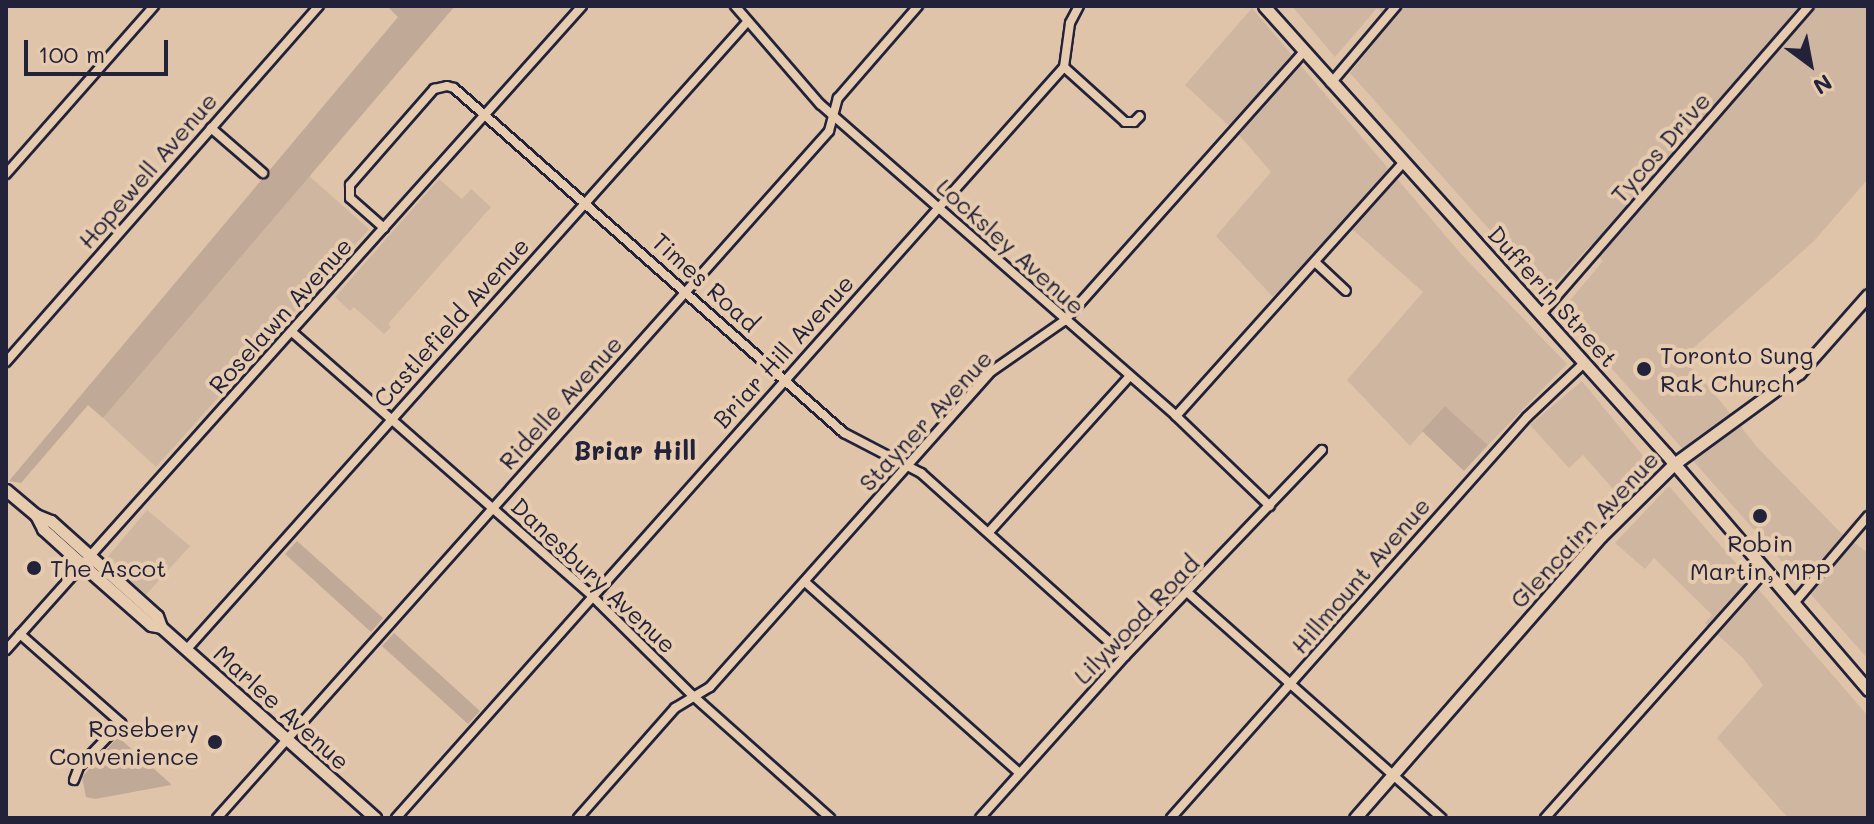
<!DOCTYPE html>
<style>
body{margin:0}
#map{position:relative;width:1874px;height:824px;overflow:hidden;background:#dfc4a9;font-family:Mali,sans-serif}
div>[style]{position:absolute}
.built>*{inset:0;background:#cfb6a0}
.green>*{inset:0;background:#c0a997}
.roads{filter:drop-shadow(2px 0 #22223b) drop-shadow(-2px 0 #22223b) drop-shadow(0 2px #22223b) drop-shadow(0 -2px #22223b)}
.street>*{height:8px;margin:-4px;padding:0 4px;transform-origin:4px;border-radius:4px;background:#e7cbae}
.secondary>*{height:11px;margin:-5.5px;padding:0 5.5px;transform-origin:5.5px;border-radius:5.5px;background:#e7cbae}
.dots>*{width:22px;height:22px;translate:-50% -50%;box-sizing:border-box;border:4px solid #e7cbae;border-radius:50%}
span{translate:-50% -50%;white-space:nowrap;text-align:center;line-height:1.15;-webkit-text-stroke:8px #e7cbae;paint-order:stroke}
.street-label{font-size:24px;color:#22223b}
.poi-label{font-size:24px;color:#22223b}
.left{translate:0 -50%;text-align:left}
.right{translate:-100% -50%;text-align:right}
.neighbourhood-label{font-size:26px;color:#22223b;font-weight:700}
.frame{position:absolute;inset:0;border:8px solid #22223b;pointer-events:none}
.north{position:absolute;left:1770px;top:24px;width:80px;height:80px;-webkit-text-stroke:6px #e7cbae;paint-order:stroke;rotate:148deg;font-size:22px;font-weight:700;line-height:32px;text-align:center;color:#22223b}
.north::after{content:'';display:block;margin:auto;width:28px;height:36px;background:#22223b;clip-path:polygon(50% 0,100% 100%,50% 72%,0 100%)}
.scale{position:absolute;left:24px;top:40px;width:144px;height:36px;box-sizing:border-box;border:4px solid #22223b;border-top:0;padding-left:10px;font-size:24px;line-height:28px;white-space:nowrap;color:#22223b;-webkit-text-stroke:6px #e7cbae;paint-order:stroke}
</style>
<div id="map">
<div class="built">
<div style="clip-path:polygon(1292px 6px,1868px 6px,1868px 179px,1813px 242px,1681px 359px,1699px 375px,1758px 448px,1841px 533px,1868px 553px,1868px 659px,1561px 311px,1603px 261px,1589px 247px,1546px 293px,1350px 73px,1392px 21px,1377px 8px,1335px 57px)"></div>
<div style="clip-path:polygon(1252px 8px,1461px 254px,1567px 364px,1488px 445px,1445px 406px,1410px 446px,1347px 380px,1423px 292px,1343px 221px,1273px 297px,1216px 236px,1271px 172px,1240px 136px,1185px 85px)"></div>
<div style="clip-path:polygon(308px 175px,369px 229px,156px 467px,103px 418px)"></div>
<div style="clip-path:polygon(439px 179px,462px 199px,471px 189px,491px 207px,388px 324px,391px 327px,384px 334px,354px 307px,350px 311px,335px 297px)"></div>
<div style="clip-path:polygon(1582px 381px,1652px 467px,1622px 499px,1583px 455px,1569px 468px,1530px 425px)"></div>
<div style="clip-path:polygon(1669px 486px,1868px 716px,1868px 818px,1788px 818px,1717px 738px,1763px 685px,1743px 658px,1705px 623px,1712px 615px,1654px 558px,1645px 569px,1615px 543px)"></div>
<div style="clip-path:polygon(147px 510px,190px 546px,144px 597px,106px 559px)"></div>
</div>
<div class="green">
<div style="clip-path:polygon(387px 6px,455px 6px,103px 418px,88px 405px,21px 483px,9px 481px,398px 17px)"></div>
<div style="clip-path:polygon(1445px 406px,1488px 445px,1464px 471px,1422px 431px)"></div>
<div style="clip-path:polygon(297px 541px,383px 618px,371px 632px,285px 554px)"></div>
<div style="clip-path:polygon(394px 633px,480px 711px,468px 724px,382px 646px)"></div>
<div style="clip-path:polygon(118px 737px,171px 784px,171px 785px,95px 799px,86px 797px,82px 777px)"></div>
</div>
<div class="roads">
<div class="street">
<div style="left:735px;top:6px;width:130px;rotate:49.1deg"></div>
<div style="left:820px;top:104px;width:473px;rotate:41.2deg"></div>
<div style="left:1176px;top:416px;width:130px;rotate:43.8deg"></div>
<div style="left:1064px;top:67px;width:82px;rotate:42deg"></div>
<div style="left:1125px;top:122px;width:9px"></div>
<div style="left:1134px;top:122px;width:8px;rotate:-45deg"></div>
<div style="left:1331px;top:83px;width:101px;rotate:-49.8deg"></div>
<div style="left:211px;top:128px;width:69px;rotate:40.9deg"></div>
<div style="left:6px;top:174px;width:224px;rotate:-48.6deg"></div>
<div style="left:384px;top:228px;width:45px;rotate:-138.6deg"></div>
<div style="left:350px;top:198px;width:13px;rotate:-90deg"></div>
<div style="left:350px;top:185px;width:128px;rotate:-48.8deg"></div>
<div style="left:434px;top:89px;width:13px;rotate:-13deg"></div>
<div style="left:447px;top:86px;width:7px;rotate:16deg"></div>
<div style="left:454px;top:88px;width:521px;rotate:41.5deg"></div>
<div style="left:844px;top:433px;width:87px;rotate:27.5deg"></div>
<div style="left:921px;top:473px;width:274px;rotate:41.9deg"></div>
<div style="left:1315px;top:262px;width:42px;rotate:43.1deg"></div>
<div style="left:1541px;top:314px;width:408px;rotate:-49deg"></div>
<div style="left:292px;top:332px;width:400px;rotate:41.3deg"></div>
<div style="left:592px;top:596px;width:141px;rotate:44.7deg"></div>
<div style="left:692px;top:695px;width:185px;rotate:41.7deg"></div>
<div style="left:6px;top:362px;width:474px;rotate:-48.7deg"></div>
<div style="left:1176px;top:416px;width:340px;rotate:-48.1deg"></div>
<div style="left:989px;top:532px;width:209px;rotate:-47.9deg"></div>
<div style="left:805px;top:582px;width:287px;rotate:41.7deg"></div>
<div style="left:1188px;top:593px;width:339px;rotate:41.6deg"></div>
<div style="left:1794px;top:603px;width:114px;rotate:-49.6deg"></div>
<div style="left:20px;top:634px;width:135px;rotate:41.4deg"></div>
<div style="left:121px;top:723px;width:61px;rotate:133.7deg"></div>
<div style="left:79px;top:767px;width:14px;rotate:111deg"></div>
<div style="left:6px;top:650px;width:864px;rotate:-48.19deg"></div>
<div style="left:186px;top:650px;width:843px;rotate:-48.22deg"></div>
<div style="left:217px;top:818px;width:920px;rotate:-48.3deg"></div>
<div style="left:829px;top:131px;width:34px;rotate:-75deg"></div>
<div style="left:838px;top:98px;width:122px;rotate:-49deg"></div>
<div style="left:396px;top:818px;width:1005px;rotate:-48.35deg"></div>
<div style="left:1064px;top:67px;width:44px;rotate:-82.2deg"></div>
<div style="left:1070px;top:23px;width:19px;rotate:-62deg"></div>
<div style="left:578px;top:818px;width:147px;rotate:-48.6deg"></div>
<div style="left:675px;top:708px;width:41px;rotate:-31deg"></div>
<div style="left:710px;top:687px;width:424px;rotate:-48.3deg"></div>
<div style="left:992px;top:371px;width:88px;rotate:-34.8deg"></div>
<div style="left:1064px;top:321px;width:361px;rotate:-48.3deg"></div>
<div style="left:980px;top:818px;width:217px;rotate:-48.2deg"></div>
<div style="left:1125px;top:656px;width:285px;rotate:-46.3deg"></div>
<div style="left:1171px;top:818px;width:536px;rotate:-48.4deg"></div>
<div style="left:1527px;top:417px;width:77px;rotate:-43.4deg"></div>
<div style="left:1545px;top:818px;width:332px;rotate:-48.3deg"></div>
</div>
<div class="secondary">
<div style="left:1264px;top:6px;width:602px;rotate:48.1deg"></div>
<div style="left:1666px;top:454px;width:311px;rotate:49.4deg"></div>
<div style="left:6px;top:490px;width:39px;rotate:40deg"></div>
<div style="left:36px;top:515px;width:16px;rotate:22deg"></div>
<div style="left:51px;top:521px;width:142px;rotate:41.9deg"></div>
<div style="left:157px;top:616px;width:12px;rotate:70deg"></div>
<div style="left:36px;top:515px;width:16px;rotate:63deg"></div>
<div style="left:43px;top:529px;width:55px;rotate:42.1deg"></div>
<div style="left:84px;top:566px;width:89px;rotate:41.4deg"></div>
<div style="left:151px;top:625px;width:10px;rotate:11deg"></div>
<div style="left:161px;top:627px;width:287px;rotate:41.7deg"></div>
<div style="left:1355px;top:818px;width:374px;rotate:-48.9deg"></div>
<div style="left:1601px;top:536px;width:103px;rotate:-44.6deg"></div>
<div style="left:1674px;top:464px;width:155px;rotate:-36.1deg"></div>
<div style="left:1799px;top:373px;width:104px;rotate:-48.5deg"></div>
</div>
</div>
<div class="dots">
<div style="left:1644px;top:369px;background:#22223b"></div>
<div style="left:1760px;top:516px;background:#22223b"></div>
<div style="left:34px;top:568px;background:#22223b"></div>
<div style="left:215px;top:742px;background:#22223b"></div>
</div>
<div class="street-label">
<span style="left:1660px;top:147px;rotate:-49deg">Tycos Drive</span>
<span style="left:147px;top:170px;rotate:-49deg">Hopewell Avenue</span>
<span style="left:1011px;top:246px;rotate:42deg">Locksley Avenue</span>
<span style="left:706px;top:282px;rotate:42deg">Times Road</span>
<span style="left:1553px;top:296px;rotate:48deg">Dufferin Street</span>
<span style="left:280px;top:315px;rotate:-48deg">Roselawn Avenue</span>
<span style="left:451px;top:322px;rotate:-48deg">Castlefield Avenue</span>
<span style="left:783px;top:351px;rotate:-48deg">Briar Hill Avenue</span>
<span style="left:560px;top:402px;rotate:-48deg">Ridelle Avenue</span>
<span style="left:925px;top:420px;rotate:-47deg">Stayner Avenue</span>
<span style="left:1584px;top:529px;rotate:-47deg">Glencairn Avenue</span>
<span style="left:594px;top:575px;rotate:43deg">Danesbury Avenue</span>
<span style="left:1360px;top:575px;rotate:-49deg">Hillmount Avenue</span>
<span style="left:1136px;top:619px;rotate:-46deg">Lilywood Road</span>
<span style="left:282px;top:707px;rotate:42deg">Marlee Avenue</span>
</div>
<div class="poi-label">
<span class="left" style="left:1660px;top:369px">Toronto Sung<br>Rak Church</span>
<span style="left:1760px;top:557px">Robin<br>Martin, MPP</span>
<span class="left" style="left:50px;top:568px">The Ascot</span>
<span class="right" style="left:199px;top:742px">Rosebery<br>Convenience</span>
</div>
<div class="neighbourhood-label">
<span style="left:635px;top:451px">Briar Hill</span>
</div>
<div class="frame"></div>
<div class="north">N</div>
<div class="scale">100 m</div>
</div>
